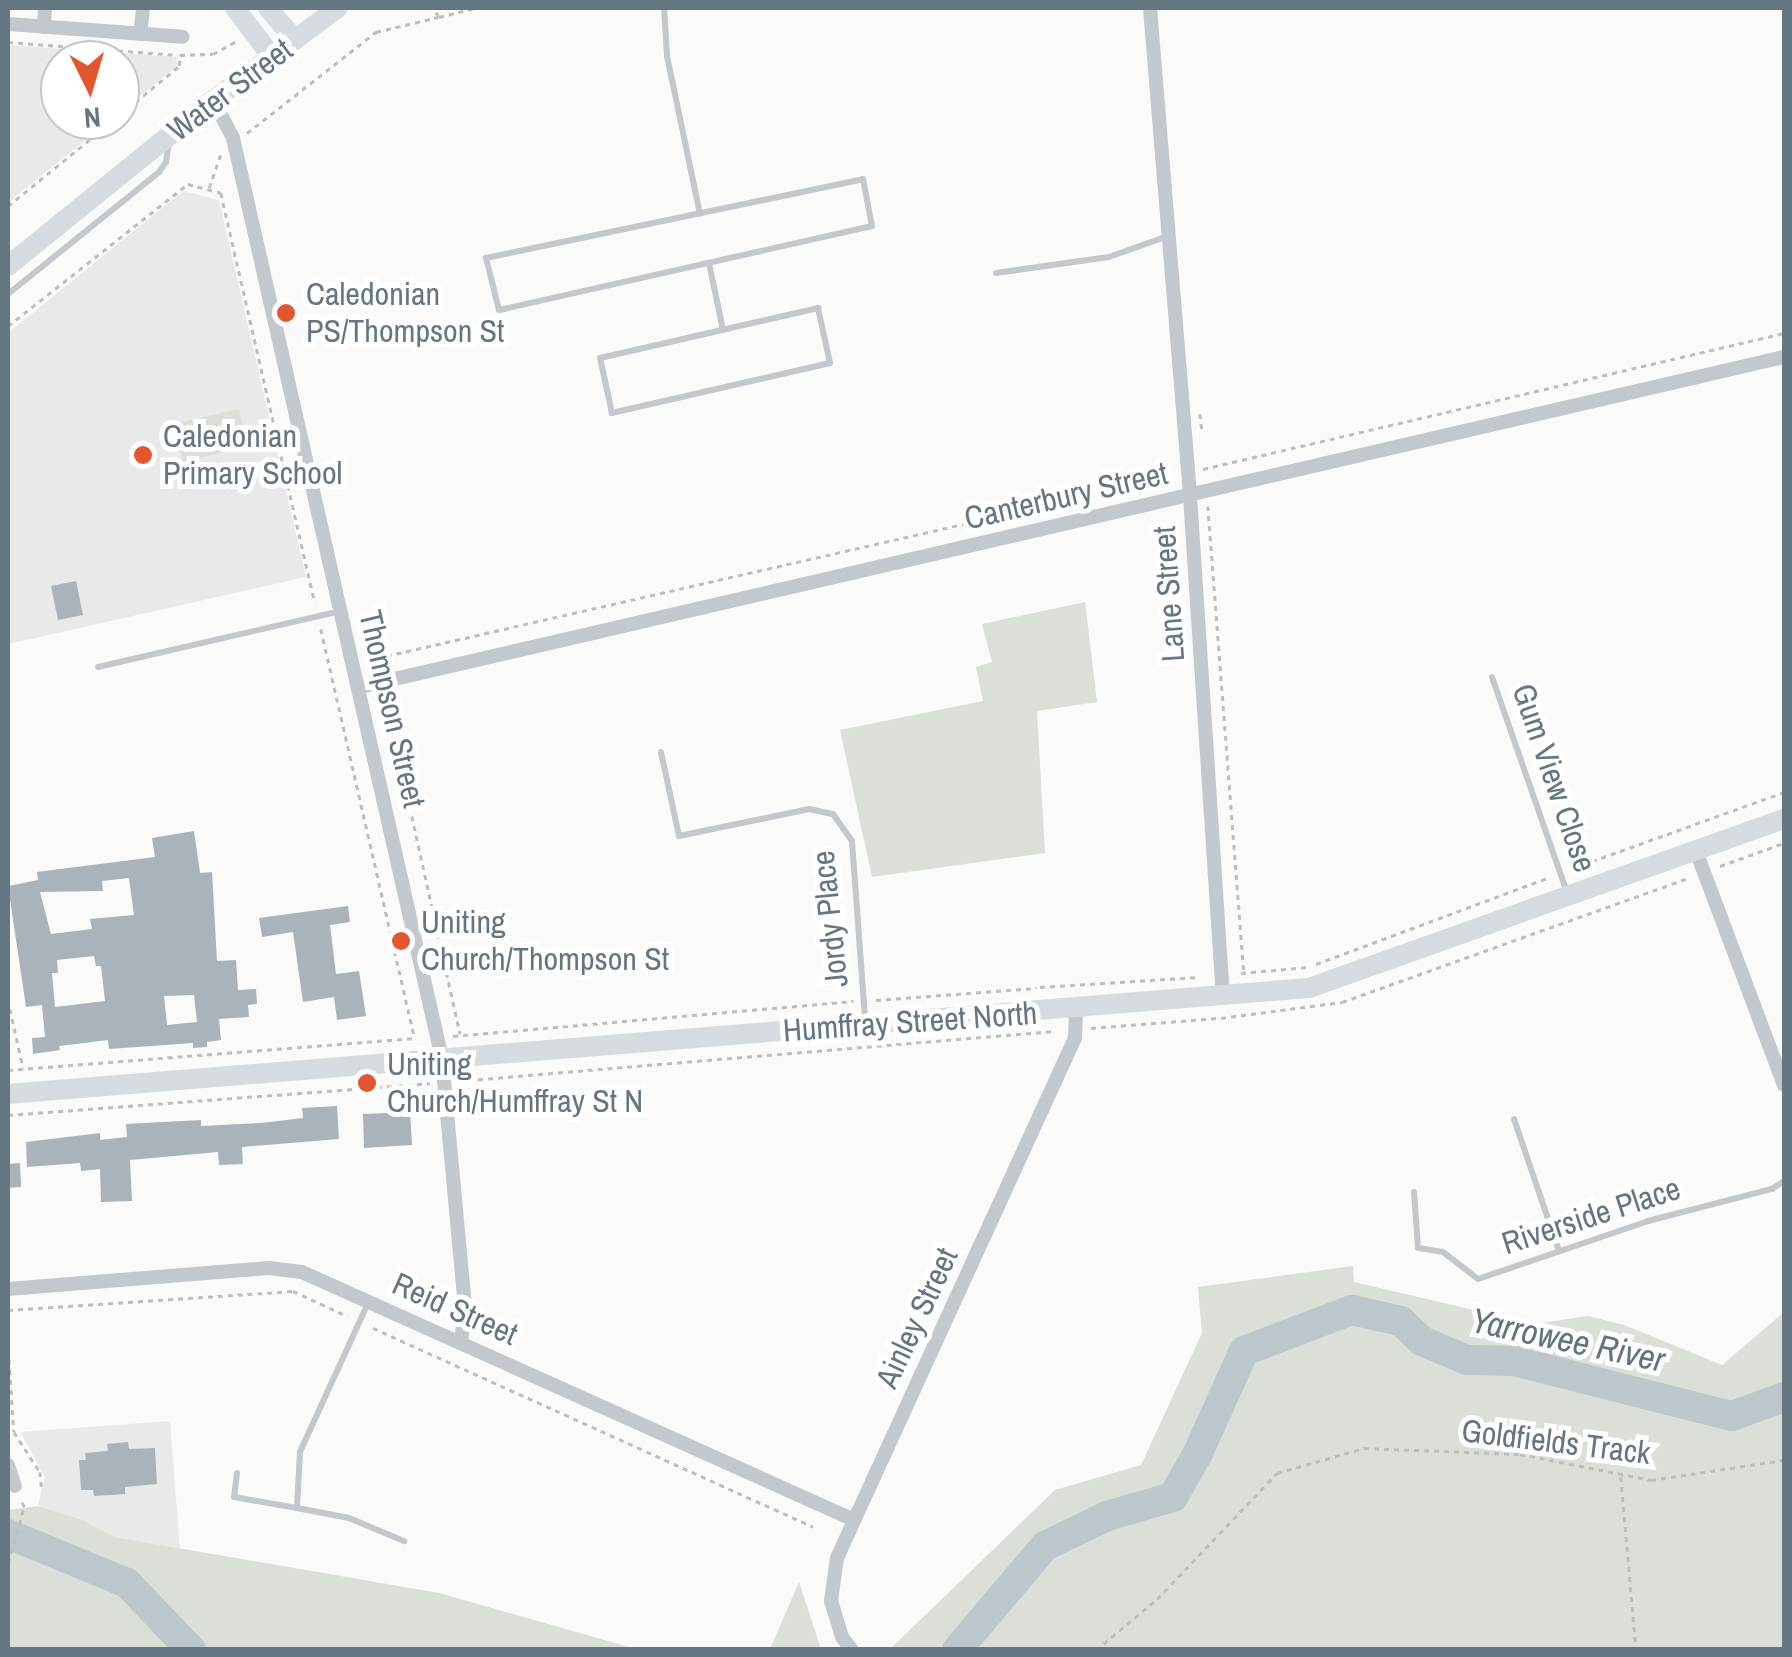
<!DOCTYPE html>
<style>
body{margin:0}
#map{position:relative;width:1792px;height:1657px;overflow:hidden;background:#fafaf8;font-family:"Archivo Narrow",sans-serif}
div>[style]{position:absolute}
.built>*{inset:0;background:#e8e9e9}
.green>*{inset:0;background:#dadfd7}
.river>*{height:30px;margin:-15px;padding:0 15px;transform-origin:15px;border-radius:15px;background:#bbc7cb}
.building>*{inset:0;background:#aab3b9}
.path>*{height:2.5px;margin-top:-1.25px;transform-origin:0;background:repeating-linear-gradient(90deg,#bbbfc2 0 5px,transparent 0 10px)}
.lane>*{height:6px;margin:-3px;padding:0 3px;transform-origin:3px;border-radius:3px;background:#c3c8cc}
.street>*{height:14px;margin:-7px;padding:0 7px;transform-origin:7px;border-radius:7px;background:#c3c8cc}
.secondary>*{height:20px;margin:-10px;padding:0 10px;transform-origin:10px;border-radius:10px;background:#d6dbdf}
.dots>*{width:28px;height:28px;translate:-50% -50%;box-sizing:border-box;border:5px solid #fff;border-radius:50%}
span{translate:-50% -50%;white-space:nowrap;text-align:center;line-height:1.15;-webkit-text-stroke:10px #fff;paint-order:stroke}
.street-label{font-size:32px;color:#657683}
.poi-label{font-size:32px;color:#657683}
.left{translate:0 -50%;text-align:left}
.water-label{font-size:35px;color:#60757c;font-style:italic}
.frame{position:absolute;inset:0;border:10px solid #657683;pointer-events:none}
.north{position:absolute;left:40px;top:40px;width:100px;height:100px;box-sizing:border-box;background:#fff;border:2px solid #c1c8cd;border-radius:50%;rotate:175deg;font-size:28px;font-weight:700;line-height:40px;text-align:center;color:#657683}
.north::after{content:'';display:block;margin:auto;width:35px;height:45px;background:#e4572e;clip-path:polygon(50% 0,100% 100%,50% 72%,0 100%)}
</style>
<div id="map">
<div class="built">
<div style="clip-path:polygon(8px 45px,177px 57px,177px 66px,120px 112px,120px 60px,60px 60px,60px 120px,110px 120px,8px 203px)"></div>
<div style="clip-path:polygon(183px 191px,219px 200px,306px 577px,8px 644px,8px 333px)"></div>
<div style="clip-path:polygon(170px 1421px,180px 1549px,114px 1537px,83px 1520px,38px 1506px,45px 1477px,20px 1432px)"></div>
</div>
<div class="green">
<div style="clip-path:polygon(239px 409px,248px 446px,183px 462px,174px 424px)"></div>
<div style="clip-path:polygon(1085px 602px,1097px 702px,1037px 711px,1045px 853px,872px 877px,840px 730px,983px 701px,976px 667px,992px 662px,982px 624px)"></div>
<div style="clip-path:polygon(1353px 1266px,1354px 1282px,1534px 1324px,1588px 1316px,1624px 1325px,1722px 1365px,1784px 1312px,1784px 1649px,891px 1648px,1055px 1490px,1141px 1465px,1202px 1333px,1198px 1287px)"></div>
<div style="clip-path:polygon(38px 1506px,83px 1520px,114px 1537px,439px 1593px,636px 1649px,8px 1649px,8px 1510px)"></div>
<div style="clip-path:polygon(799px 1582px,821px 1649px,770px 1649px)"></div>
</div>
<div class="river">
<div style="left:8px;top:1534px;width:129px;rotate:22.4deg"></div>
<div style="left:127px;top:1583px;width:93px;rotate:46.3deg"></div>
<div style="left:957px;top:1650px;width:136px;rotate:-49.8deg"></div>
<div style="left:1045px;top:1546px;width:69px;rotate:-25.8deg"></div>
<div style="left:1107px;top:1516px;width:69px;rotate:-16.1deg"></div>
<div style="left:1173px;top:1497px;width:48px;rotate:-60.3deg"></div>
<div style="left:1197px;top:1455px;width:114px;rotate:-65.7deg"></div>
<div style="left:1244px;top:1351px;width:116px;rotate:-20.8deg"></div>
<div style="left:1352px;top:1310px;width:50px;rotate:12.7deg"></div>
<div style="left:1401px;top:1321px;width:29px;rotate:44deg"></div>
<div style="left:1422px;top:1341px;width:49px;rotate:22.9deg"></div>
<div style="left:1467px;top:1360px;width:47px;rotate:1.2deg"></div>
<div style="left:1514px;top:1361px;width:225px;rotate:14.2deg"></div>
<div style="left:1732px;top:1416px;width:55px;rotate:-20.1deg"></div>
</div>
<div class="building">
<div style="clip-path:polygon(76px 581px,83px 615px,58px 620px,51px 586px)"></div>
<div style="clip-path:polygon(evenodd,194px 831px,200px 873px,212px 872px,217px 961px,236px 960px,238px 990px,256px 989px,257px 1004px,248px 1005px,249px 1017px,219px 1019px,221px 1040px,207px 1042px,207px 1047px,193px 1048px,193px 1043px,109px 1049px,108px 1040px,59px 1046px,60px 1050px,33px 1054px,32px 1038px,45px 1037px,42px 1005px,26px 1007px,8px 886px,38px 880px,37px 872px,155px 857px,152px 838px,194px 831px,129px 878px,134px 915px,90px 919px,92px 929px,51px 934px,40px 892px,103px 891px,102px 881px,129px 878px,194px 831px,94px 956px,96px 966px,101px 966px,105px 1001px,55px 1007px,52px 973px,58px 973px,57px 960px,94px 956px,194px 831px,194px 995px,197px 1022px,167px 1025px,164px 996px,194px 995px)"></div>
<div style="clip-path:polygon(348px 906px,350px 922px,330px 925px,336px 974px,359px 971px,366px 1016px,337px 1020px,334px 997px,303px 1002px,293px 932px,262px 937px,259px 918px)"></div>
<div style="clip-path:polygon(527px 1092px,529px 1114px,490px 1117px,488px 1095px)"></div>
<div style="clip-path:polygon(337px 1106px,339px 1139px,242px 1147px,243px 1164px,219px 1165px,218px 1152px,130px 1160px,132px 1201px,101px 1202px,100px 1169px,81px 1171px,80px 1163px,27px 1167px,26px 1142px,100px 1133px,100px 1140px,127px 1137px,126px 1124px,201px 1120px,201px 1126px,261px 1123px,303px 1118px,302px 1108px)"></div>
<div style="clip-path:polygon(410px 1112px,412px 1145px,364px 1148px,363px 1114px)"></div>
<div style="clip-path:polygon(20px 1163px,21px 1187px,8px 1188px,8px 1164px)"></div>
<div style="clip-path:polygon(128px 1442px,129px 1449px,155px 1448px,157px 1484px,125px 1487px,125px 1494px,94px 1496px,93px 1490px,81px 1490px,79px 1460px,86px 1460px,85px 1453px,108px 1451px,107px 1444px)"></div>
</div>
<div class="path">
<div style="left:439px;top:17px;width:38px;rotate:-14deg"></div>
<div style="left:8px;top:42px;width:170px;rotate:4.4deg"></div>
<div style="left:120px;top:115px;width:77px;rotate:-39.7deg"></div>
<div style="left:179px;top:66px;width:11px;rotate:-85deg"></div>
<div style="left:180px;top:55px;width:33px;rotate:-2deg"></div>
<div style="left:213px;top:54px;width:26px;rotate:-29deg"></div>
<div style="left:247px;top:133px;width:164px;rotate:-38.1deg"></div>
<div style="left:376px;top:32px;width:64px;rotate:-13.6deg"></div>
<div style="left:438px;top:17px;width:10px;rotate:-114deg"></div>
<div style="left:209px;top:188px;width:37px;rotate:-71deg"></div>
<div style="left:8px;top:206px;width:136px;rotate:-39.1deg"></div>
<div style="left:8px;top:326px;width:229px;rotate:-38.3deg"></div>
<div style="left:188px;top:184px;width:34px;rotate:15deg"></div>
<div style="left:221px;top:193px;width:420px;rotate:77.1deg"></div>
<div style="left:1200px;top:414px;width:17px;rotate:83deg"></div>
<div style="left:1203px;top:469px;width:597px;rotate:-13.17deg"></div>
<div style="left:1208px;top:506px;width:467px;rotate:85.6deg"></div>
<div style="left:321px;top:629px;width:420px;rotate:77.1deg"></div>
<div style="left:377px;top:658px;width:812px;rotate:-12.87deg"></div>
<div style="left:386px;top:699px;width:343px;rotate:77.5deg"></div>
<div style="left:1720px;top:866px;width:68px;rotate:-19.8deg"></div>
<div style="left:1573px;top:868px;width:224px;rotate:-19.8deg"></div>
<div style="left:1316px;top:964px;width:246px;rotate:-20.4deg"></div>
<div style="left:1241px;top:973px;width:67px;rotate:-5.1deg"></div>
<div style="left:1040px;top:987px;width:159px;rotate:-3.6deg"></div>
<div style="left:8px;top:999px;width:71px;rotate:77.7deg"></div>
<div style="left:876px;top:1000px;width:161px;rotate:-4.3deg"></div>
<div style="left:1221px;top:1018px;width:122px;rotate:-7.5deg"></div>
<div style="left:1342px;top:1002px;width:368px;rotate:-19.7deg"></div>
<div style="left:1091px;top:1028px;width:127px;rotate:-4.5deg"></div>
<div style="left:453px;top:1036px;width:402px;rotate:-5deg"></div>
<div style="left:8px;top:1070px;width:408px;rotate:-4.5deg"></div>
<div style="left:458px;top:1081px;width:598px;rotate:-4.8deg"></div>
<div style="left:8px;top:1115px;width:423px;rotate:-4.3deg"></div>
<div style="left:8px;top:1310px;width:286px;rotate:-3.8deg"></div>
<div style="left:293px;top:1291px;width:60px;rotate:24.8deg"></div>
<div style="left:373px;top:1328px;width:483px;rotate:24.3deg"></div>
<div style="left:8px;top:1340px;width:92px;rotate:86.3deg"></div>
<div style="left:14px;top:1432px;width:48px;rotate:57deg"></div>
<div style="left:40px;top:1472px;width:18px;rotate:84deg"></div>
<div style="left:1621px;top:1477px;width:174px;rotate:85deg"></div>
<div style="left:8px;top:1563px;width:58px;rotate:-74.1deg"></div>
<div style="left:24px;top:1507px;width:7px;rotate:-117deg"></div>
<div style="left:1096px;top:1650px;width:80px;rotate:-39.9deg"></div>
<div style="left:1157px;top:1599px;width:174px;rotate:-46.4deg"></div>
<div style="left:1277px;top:1473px;width:91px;rotate:-16deg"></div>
<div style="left:1364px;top:1448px;width:156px;rotate:2.2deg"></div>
<div style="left:1520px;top:1454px;width:134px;rotate:11.2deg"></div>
<div style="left:1651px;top:1480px;width:134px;rotate:-8.6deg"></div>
</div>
<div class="lane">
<div style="left:664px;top:8px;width:48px;rotate:86.4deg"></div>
<div style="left:667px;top:56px;width:161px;rotate:78.2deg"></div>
<div style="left:863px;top:179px;width:48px;rotate:79.2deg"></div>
<div style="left:872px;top:226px;width:382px;rotate:167.3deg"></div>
<div style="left:499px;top:310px;width:54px;rotate:-104deg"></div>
<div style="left:486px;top:258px;width:385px;rotate:-11.8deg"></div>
<div style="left:709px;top:263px;width:68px;rotate:78.2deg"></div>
<div style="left:996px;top:273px;width:114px;rotate:-8.1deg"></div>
<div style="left:1109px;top:257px;width:63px;rotate:-19.6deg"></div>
<div style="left:8px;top:294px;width:194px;rotate:-38.9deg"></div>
<div style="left:159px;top:172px;width:12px;rotate:-55deg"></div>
<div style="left:166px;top:162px;width:21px;rotate:-82deg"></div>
<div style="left:818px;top:308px;width:56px;rotate:77.7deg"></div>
<div style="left:830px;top:363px;width:224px;rotate:167.1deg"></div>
<div style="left:612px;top:413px;width:56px;rotate:-102.3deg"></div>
<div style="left:600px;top:358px;width:224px;rotate:-12.9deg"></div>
<div style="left:98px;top:667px;width:248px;rotate:-13deg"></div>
<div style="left:1492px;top:677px;width:225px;rotate:70.8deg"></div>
<div style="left:661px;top:752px;width:86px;rotate:77.9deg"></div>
<div style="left:679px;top:836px;width:133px;rotate:-11.7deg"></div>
<div style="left:809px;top:809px;width:25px;rotate:12deg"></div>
<div style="left:833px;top:814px;width:33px;rotate:55deg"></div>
<div style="left:852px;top:841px;width:178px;rotate:85.8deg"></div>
<div style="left:1514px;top:1119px;width:139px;rotate:71.2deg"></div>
<div style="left:1414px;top:1192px;width:56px;rotate:85.9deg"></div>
<div style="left:1418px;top:1248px;width:25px;rotate:9deg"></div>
<div style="left:1443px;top:1252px;width:44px;rotate:37.6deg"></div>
<div style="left:1478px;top:1279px;width:180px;rotate:-18.8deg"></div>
<div style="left:1648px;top:1221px;width:128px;rotate:-14.5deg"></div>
<div style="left:1772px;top:1189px;width:14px;rotate:-34deg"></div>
<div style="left:369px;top:1301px;width:166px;rotate:114.6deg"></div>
<div style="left:300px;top:1452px;width:56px;rotate:93.1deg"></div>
<div style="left:297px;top:1508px;width:53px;rotate:10.9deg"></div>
<div style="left:349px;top:1518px;width:60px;rotate:22.7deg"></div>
<div style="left:237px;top:1473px;width:24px;rotate:97deg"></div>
<div style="left:234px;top:1497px;width:64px;rotate:9.9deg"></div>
</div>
<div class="street">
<div style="left:1150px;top:8px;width:490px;rotate:85.3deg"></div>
<div style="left:1190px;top:496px;width:503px;rotate:86.24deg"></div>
<div style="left:8px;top:24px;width:175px;rotate:4.2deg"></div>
<div style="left:44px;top:27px;width:19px;rotate:-87deg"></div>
<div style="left:140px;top:34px;width:26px;rotate:-83deg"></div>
<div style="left:213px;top:100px;width:43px;rotate:62.2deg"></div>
<div style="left:233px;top:138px;width:944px;rotate:77.21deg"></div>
<div style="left:442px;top:1059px;width:251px;rotate:84.7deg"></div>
<div style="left:465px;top:1309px;width:32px;rotate:97deg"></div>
<div style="left:360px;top:687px;width:1462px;rotate:-13.05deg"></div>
<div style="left:1696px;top:851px;width:250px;rotate:69.4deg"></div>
<div style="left:8px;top:1289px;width:262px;rotate:-4.6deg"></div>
<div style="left:269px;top:1268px;width:33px;rotate:7deg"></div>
<div style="left:302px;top:1272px;width:605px;rotate:24.19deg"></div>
<div style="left:8px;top:1465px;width:22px;rotate:72deg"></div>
<div style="left:852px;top:1650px;width:16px;rotate:-128deg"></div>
<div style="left:842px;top:1637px;width:38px;rotate:-107deg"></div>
<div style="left:831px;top:1601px;width:43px;rotate:-82.1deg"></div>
<div style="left:837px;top:1558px;width:572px;rotate:-65.41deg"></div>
<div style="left:1075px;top:1038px;width:28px;rotate:-88deg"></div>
</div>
<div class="secondary">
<div style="left:235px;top:8px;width:61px;rotate:52.9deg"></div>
<div style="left:268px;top:8px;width:42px;rotate:49.8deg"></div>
<div style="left:8px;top:266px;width:264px;rotate:-39deg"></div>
<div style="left:213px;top:100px;width:155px;rotate:-36.4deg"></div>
<div style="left:8px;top:1094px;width:1305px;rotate:-4.66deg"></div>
<div style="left:1309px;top:988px;width:504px;rotate:-19.59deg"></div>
</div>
<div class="dots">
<div style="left:286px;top:313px;background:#e4572e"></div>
<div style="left:143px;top:455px;background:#e4572e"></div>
<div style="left:401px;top:941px;background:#e4572e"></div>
<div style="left:367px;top:1083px;background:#e4572e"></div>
</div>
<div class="street-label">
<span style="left:230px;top:90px;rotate:-37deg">Water Street</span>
<span style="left:1066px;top:496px;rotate:-13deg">Canterbury Street</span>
<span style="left:1169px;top:594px;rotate:-94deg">Lane Street</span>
<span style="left:392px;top:709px;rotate:77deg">Thompson Street</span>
<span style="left:1554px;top:778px;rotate:71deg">Gum View Close</span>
<span style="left:830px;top:919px;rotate:-96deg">Jordy Place</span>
<span style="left:910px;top:1022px;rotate:-4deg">Humffray Street North</span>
<span style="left:1591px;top:1216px;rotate:-18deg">Riverside Place</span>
<span style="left:455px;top:1309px;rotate:24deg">Reid Street</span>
<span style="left:917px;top:1318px;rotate:-65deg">Ainley Street</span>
<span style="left:1556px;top:1442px;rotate:7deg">Goldfields Track</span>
</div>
<div class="poi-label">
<span class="left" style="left:306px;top:313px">Caledonian<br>PS/Thompson St</span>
<span class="left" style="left:163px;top:455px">Caledonian<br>Primary School</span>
<span class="left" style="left:421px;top:941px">Uniting<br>Church/Thompson St</span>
<span class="left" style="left:387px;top:1083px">Uniting<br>Church/Humffray St N</span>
</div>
<div class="water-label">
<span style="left:1568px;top:1340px;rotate:12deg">Yarrowee River</span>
</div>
<div class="frame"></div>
<div class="north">N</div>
</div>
